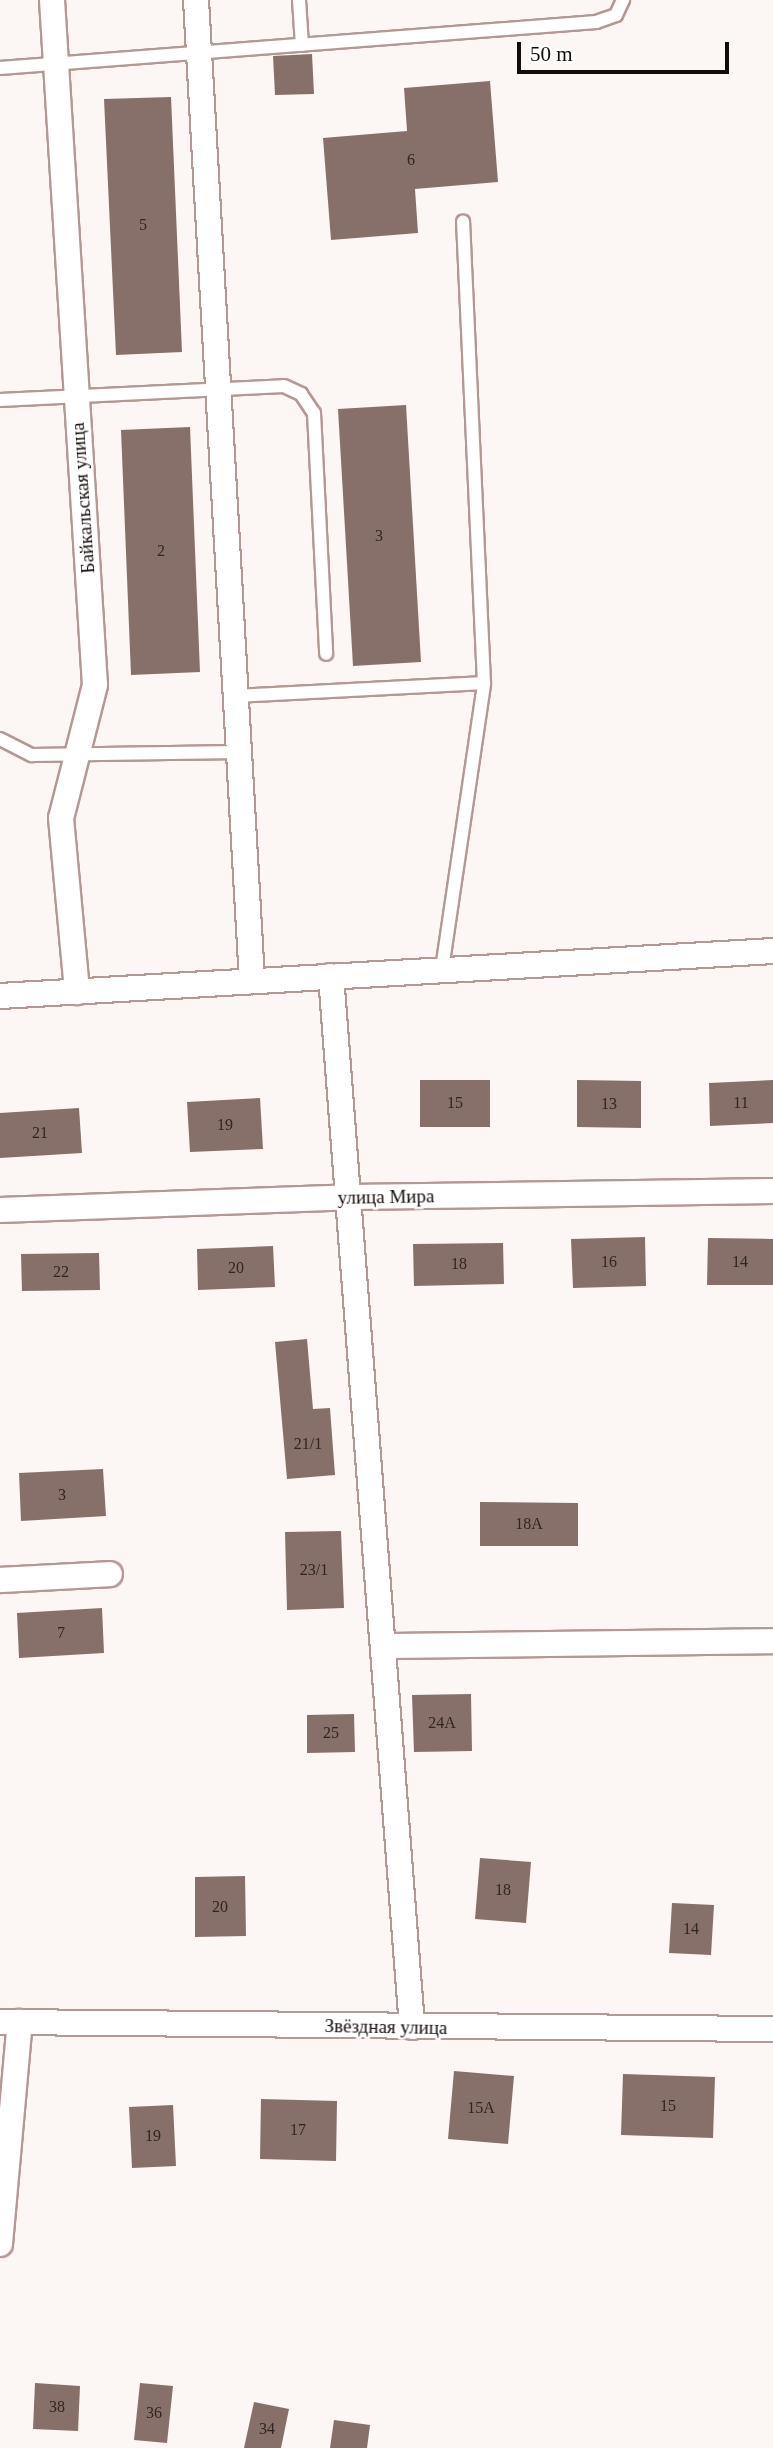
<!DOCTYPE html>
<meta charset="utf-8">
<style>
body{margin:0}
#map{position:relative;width:773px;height:2448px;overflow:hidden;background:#fcf6f5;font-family:Georgia,serif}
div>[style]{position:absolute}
.building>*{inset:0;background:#87706a}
.roads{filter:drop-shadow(2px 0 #b29994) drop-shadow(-2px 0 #b29994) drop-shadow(0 2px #b29994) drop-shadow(0 -2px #b29994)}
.service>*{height:12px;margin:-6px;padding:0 6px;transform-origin:6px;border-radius:6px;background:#fff}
.minor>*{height:24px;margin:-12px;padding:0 12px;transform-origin:12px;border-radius:12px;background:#fff}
span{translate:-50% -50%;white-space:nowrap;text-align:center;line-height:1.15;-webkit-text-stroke:5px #fff;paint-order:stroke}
.number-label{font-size:16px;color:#312422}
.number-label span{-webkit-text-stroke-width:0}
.street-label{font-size:19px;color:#140b0a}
.scale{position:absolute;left:517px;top:42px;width:212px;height:32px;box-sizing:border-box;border:4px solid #140b0a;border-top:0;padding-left:9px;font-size:21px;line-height:24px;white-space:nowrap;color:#140b0a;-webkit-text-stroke:5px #fff;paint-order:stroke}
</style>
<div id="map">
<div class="building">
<div style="clip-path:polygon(312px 54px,314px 94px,275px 95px,273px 56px)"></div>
<div style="clip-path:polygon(490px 81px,498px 182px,415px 189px,418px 233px,331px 240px,323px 138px,407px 131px,404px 88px)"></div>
<div style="clip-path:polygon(171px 97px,182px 352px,116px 355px,104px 99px)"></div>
<div style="clip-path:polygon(406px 405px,421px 662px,353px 666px,338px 409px)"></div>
<div style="clip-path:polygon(190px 427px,200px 672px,131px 675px,121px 430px)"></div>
<div style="clip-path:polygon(420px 1080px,490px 1080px,490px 1127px,420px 1127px)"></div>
<div style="clip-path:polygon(577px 1080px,641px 1081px,641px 1128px,577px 1127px)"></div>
<div style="clip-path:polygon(773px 1080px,773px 1123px,710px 1126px,709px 1083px)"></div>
<div style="clip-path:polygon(260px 1098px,263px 1149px,190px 1152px,187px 1102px)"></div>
<div style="clip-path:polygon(79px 1108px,82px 1153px,0 1158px,0 1113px)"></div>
<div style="clip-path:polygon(645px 1237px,646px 1286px,573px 1288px,571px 1239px)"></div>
<div style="clip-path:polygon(708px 1238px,773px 1239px,773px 1285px,707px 1285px)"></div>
<div style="clip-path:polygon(503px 1243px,504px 1284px,414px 1286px,413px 1244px)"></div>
<div style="clip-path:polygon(273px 1246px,275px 1287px,198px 1290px,197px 1249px)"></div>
<div style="clip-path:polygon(99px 1253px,100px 1290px,22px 1291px,21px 1254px)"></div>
<div style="clip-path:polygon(307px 1339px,313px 1409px,330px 1408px,335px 1475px,287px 1479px,275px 1342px)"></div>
<div style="clip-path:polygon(103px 1469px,106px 1516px,21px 1521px,19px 1473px)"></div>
<div style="clip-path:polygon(480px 1502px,578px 1503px,578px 1546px,480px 1546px)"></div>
<div style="clip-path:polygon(341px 1531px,344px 1608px,287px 1610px,285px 1532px)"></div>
<div style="clip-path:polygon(102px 1608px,104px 1653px,19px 1658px,17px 1613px)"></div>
<div style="clip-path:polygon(471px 1694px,472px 1751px,414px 1752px,412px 1695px)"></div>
<div style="clip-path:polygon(354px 1714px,355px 1752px,307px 1753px,307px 1715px)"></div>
<div style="clip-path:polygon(480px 1858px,531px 1862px,526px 1923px,475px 1919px)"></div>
<div style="clip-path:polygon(245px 1876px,246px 1936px,195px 1937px,195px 1877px)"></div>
<div style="clip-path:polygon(672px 1903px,714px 1905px,711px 1955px,669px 1953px)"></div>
<div style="clip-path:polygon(454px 2071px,514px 2076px,508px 2144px,448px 2139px)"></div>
<div style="clip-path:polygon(623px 2074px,715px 2077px,713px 2138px,621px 2135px)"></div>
<div style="clip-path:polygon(261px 2099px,337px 2101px,336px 2161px,260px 2159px)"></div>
<div style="clip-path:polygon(173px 2105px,176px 2166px,132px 2168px,129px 2107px)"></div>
<div style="clip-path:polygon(35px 2383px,80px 2386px,78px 2431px,33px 2429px)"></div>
<div style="clip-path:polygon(140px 2383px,173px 2386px,167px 2443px,134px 2440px)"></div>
<div style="clip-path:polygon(254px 2402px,289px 2409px,281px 2448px,244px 2448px)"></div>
<div style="clip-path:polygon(334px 2420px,370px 2425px,367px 2448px,330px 2448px)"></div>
</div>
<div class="roads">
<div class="service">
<div style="left:299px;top:0;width:45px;rotate:86.2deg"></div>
<div style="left:0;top:68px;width:598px;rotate:-4.41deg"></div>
<div style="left:596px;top:22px;width:21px;rotate:-19deg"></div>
<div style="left:616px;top:15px;width:17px;rotate:-65deg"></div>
<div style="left:0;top:400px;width:284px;rotate:-2.8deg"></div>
<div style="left:284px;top:386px;width:19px;rotate:25deg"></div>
<div style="left:301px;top:394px;width:23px;rotate:56deg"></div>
<div style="left:314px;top:413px;width:241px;rotate:87.1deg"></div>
<div style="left:236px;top:696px;width:248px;rotate:-3deg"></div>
<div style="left:0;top:739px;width:36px;rotate:27deg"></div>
<div style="left:32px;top:755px;width:207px;rotate:-0.8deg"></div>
<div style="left:442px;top:969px;width:289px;rotate:-81.6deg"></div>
<div style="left:484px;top:683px;width:462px;rotate:-92.6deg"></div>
</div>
<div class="minor">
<div style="left:52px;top:0;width:686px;rotate:86.41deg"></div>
<div style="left:95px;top:685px;width:137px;rotate:104.3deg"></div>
<div style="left:61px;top:818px;width:175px;rotate:84.7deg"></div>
<div style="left:196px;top:0;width:983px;rotate:86.73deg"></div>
<div style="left:331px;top:976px;width:1054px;rotate:85.59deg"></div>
<div style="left:0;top:996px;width:774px;rotate:-3.33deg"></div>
<div style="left:0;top:1210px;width:350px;rotate:-2.1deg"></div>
<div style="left:350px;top:1197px;width:423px;rotate:-0.8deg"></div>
<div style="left:0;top:1580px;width:110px;rotate:-3.1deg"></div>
<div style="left:383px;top:1646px;width:390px;rotate:-0.7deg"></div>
<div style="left:0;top:2022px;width:773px;rotate:0.52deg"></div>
<div style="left:0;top:2244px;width:223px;rotate:-84.9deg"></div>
</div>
</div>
<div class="number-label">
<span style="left:411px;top:160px">6</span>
<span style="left:143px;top:225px">5</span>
<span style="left:379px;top:536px">3</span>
<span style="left:161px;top:551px">2</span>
<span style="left:455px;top:1103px">15</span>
<span style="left:741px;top:1103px">11</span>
<span style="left:609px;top:1104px">13</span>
<span style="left:225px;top:1125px">19</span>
<span style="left:40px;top:1133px">21</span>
<span style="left:609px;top:1262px">16</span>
<span style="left:740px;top:1262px">14</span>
<span style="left:459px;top:1264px">18</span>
<span style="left:236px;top:1268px">20</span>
<span style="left:61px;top:1272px">22</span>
<span style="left:308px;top:1444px">21/1</span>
<span style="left:62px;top:1495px">3</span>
<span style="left:529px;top:1524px">18А</span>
<span style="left:314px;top:1570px">23/1</span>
<span style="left:61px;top:1633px">7</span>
<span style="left:442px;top:1723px">24А</span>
<span style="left:331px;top:1733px">25</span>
<span style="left:503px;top:1890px">18</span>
<span style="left:220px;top:1907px">20</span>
<span style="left:691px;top:1929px">14</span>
<span style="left:668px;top:2106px">15</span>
<span style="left:481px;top:2108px">15А</span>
<span style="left:298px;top:2130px">17</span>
<span style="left:153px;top:2136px">19</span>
<span style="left:57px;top:2407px">38</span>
<span style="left:154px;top:2413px">36</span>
<span style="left:267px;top:2429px">34</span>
</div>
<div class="street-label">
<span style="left:83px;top:498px;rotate:-94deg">Байкальская улица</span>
<span style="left:386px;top:1197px;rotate:-1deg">улица Мира</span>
<span style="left:386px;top:2027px;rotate:1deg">Звёздная улица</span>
</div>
<div class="scale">50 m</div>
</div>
